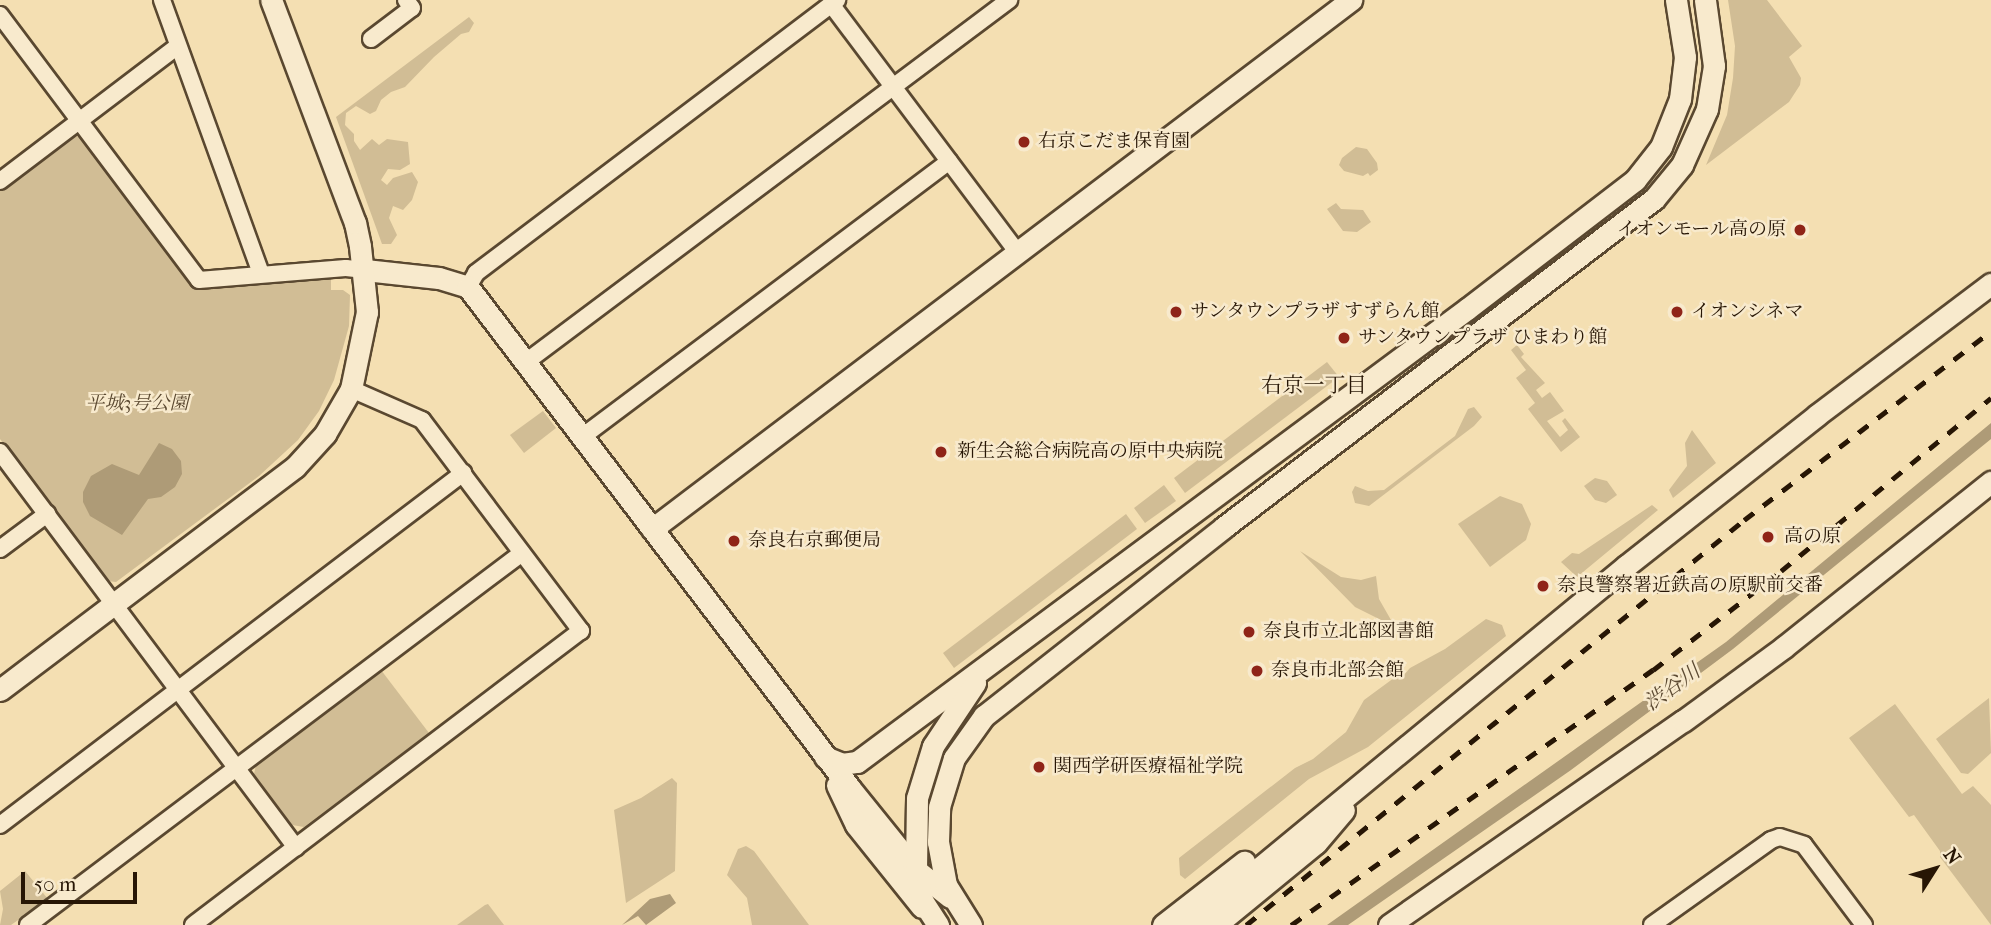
<!DOCTYPE html>
<meta charset="utf-8">
<style>
body{margin:0}
#map{position:relative;width:1991px;height:925px;overflow:hidden;background:#f4dfb2;font-family:"IM FELL French Canon","Noto Serif JP",serif}
div>[style]{position:absolute}
.green>*{inset:0;background:#d1bd95}
.water>*{inset:0;background:#ae9b77}
.roads{filter:drop-shadow(2px 0 #5a4830) drop-shadow(-2px 0 #5a4830) drop-shadow(0 2px #5a4830) drop-shadow(0 -2px #5a4830)}
.street>*{height:16px;margin:-8px;padding:0 8px;transform-origin:8px;border-radius:8px;background:#f8eacd}
.secondary>*{height:21px;margin:-10.5px;padding:0 10.5px;transform-origin:10.5px;border-radius:10.5px;background:#f8eacd}
.rail>*{height:4.5px;margin-top:-2.25px;transform-origin:0;background:repeating-linear-gradient(90deg,#271605 0 12px,transparent 0 24px)}
.dots>*{width:19px;height:19px;translate:-50% -50%;box-sizing:border-box;border:4px solid #f8eacd;border-radius:50%}
span{translate:-50% -50%;white-space:nowrap;text-align:center;line-height:1.15;-webkit-text-stroke:5px #f8eacd;paint-order:stroke}
.poi-label{font-size:19px;color:#271605}
.left{translate:0 -50%;text-align:left}
.right{translate:-100% -50%;text-align:right}
.park-label{font-size:19px;color:#5a4830;font-style:italic}
.neighbourhood-label{font-size:21px;color:#271605}
.water-label{font-size:21px;color:#5d4b33;font-style:italic}
.north{position:absolute;left:1900px;top:834px;width:70px;height:70px;-webkit-text-stroke:5px #f8eacd;paint-order:stroke;rotate:53deg;font-size:19px;font-weight:700;line-height:28px;text-align:center;color:#271605}
.north::after{content:'';display:block;margin:auto;width:24px;height:32px;background:#271605;clip-path:polygon(50% 0,100% 100%,50% 72%,0 100%)}
.scale{position:absolute;left:21px;top:872px;width:116px;height:32px;box-sizing:border-box;border:4px solid #271605;border-top:0;padding-left:9px;font-size:21px;line-height:24px;white-space:nowrap;color:#271605;-webkit-text-stroke:5px #f8eacd;paint-order:stroke}
</style>
<div id="map">
<div class="green">
<div style="clip-path:polygon(1728px 0,1767px 0,1802px 46px,1789px 57px,1801px 78px,1800px 85px,1789px 102px,1706px 165px,1727px 115px,1733px 78px,1735px 46px)"></div>
<div style="clip-path:polygon(469px 17px,474px 23px,469px 32px,461px 34px,434px 57px,405px 87px,391px 92px,381px 100px,376px 111px,370px 114px,356px 106px,346px 113px,345px 125px,354px 134px,354px 141px,360px 150px,372px 139px,379px 145px,387px 139px,408px 142px,410px 164px,400px 170px,388px 169px,381px 180px,387px 185px,393px 178px,412px 172px,418px 182px,412px 200px,403px 210px,393px 206px,389px 218px,397px 235px,391px 244px,382px 244px,336px 117px)"></div>
<div style="clip-path:polygon(70px 135px,80px 137px,196px 290px,331px 279px,331px 290px,343px 290px,350px 295px,349px 326px,334px 380px,319px 411px,298px 440px,259px 476px,116px 582px,107px 581px,0 439px,0 188px)"></div>
<div style="clip-path:polygon(1356px 147px,1367px 149px,1377px 163px,1378px 170px,1370px 176px,1368px 173px,1363px 176px,1344px 171px,1339px 165px,1342px 158px)"></div>
<div style="clip-path:polygon(1336px 203px,1341px 209px,1363px 210px,1371px 222px,1357px 232px,1343px 231px,1327px 209px)"></div>
<div style="clip-path:polygon(1517px 345px,1524px 354px,1521px 357px,1545px 383px,1536px 390px,1542px 398px,1550px 392px,1564px 411px,1547px 421px,1560px 437px,1568px 430px,1562px 421px,1565px 418px,1580px 437px,1561px 452px,1528px 409px,1535px 403px,1516px 378px,1526px 370px,1511px 350px)"></div>
<div style="clip-path:polygon(1327px 362px,1339px 377px,1185px 493px,1174px 478px)"></div>
<div style="clip-path:polygon(1474px 407px,1482px 417px,1474px 426px,1369px 506px,1355px 503px,1352px 492px,1355px 486px,1368px 491px,1384px 490px,1455px 436px,1468px 409px)"></div>
<div style="clip-path:polygon(543px 411px,556px 428px,524px 453px,510px 435px)"></div>
<div style="clip-path:polygon(1692px 430px,1716px 463px,1673px 498px,1669px 490px,1687px 466px,1685px 443px)"></div>
<div style="clip-path:polygon(1595px 478px,1607px 481px,1617px 495px,1606px 503px,1595px 500px,1584px 486px)"></div>
<div style="clip-path:polygon(1164px 485px,1176px 501px,1145px 523px,1134px 508px)"></div>
<div style="clip-path:polygon(1500px 496px,1522px 504px,1531px 524px,1526px 540px,1490px 567px,1458px 524px)"></div>
<div style="clip-path:polygon(1652px 505px,1658px 510px,1577px 577px,1561px 562px,1572px 553px,1579px 554px)"></div>
<div style="clip-path:polygon(1126px 514px,1137px 529px,954px 668px,943px 653px)"></div>
<div style="clip-path:polygon(1300px 551px,1341px 577px,1361px 580px,1376px 576px,1379px 599px,1391px 620px,1383px 621px,1355px 607px)"></div>
<div style="clip-path:polygon(1486px 619px,1502px 625px,1506px 636px,1368px 747px,1309px 779px,1185px 879px,1180px 875px,1179px 858px,1295px 768px,1313px 759px,1346px 732px,1364px 700px,1398px 675px,1403px 676px,1410px 668px,1445px 649px)"></div>
<div style="clip-path:polygon(381px 670px,429px 733px,304px 827px,292px 825px,254px 774px,256px 765px)"></div>
<div style="clip-path:polygon(1989px 698px,1991px 753px,1968px 774px,1961px 773px,1936px 739px)"></div>
<div style="clip-path:polygon(1895px 704px,1962px 794px,1973px 786px,1991px 805px,1991px 925px,1940px 857px,1940px 851px,1914px 815px,1909px 817px,1849px 738px)"></div>
<div style="clip-path:polygon(672px 778px,677px 783px,675px 871px,626px 903px,614px 810px,641px 798px)"></div>
<div style="clip-path:polygon(746px 846px,754px 851px,809px 925px,752px 925px,747px 898px,727px 875px,738px 849px)"></div>
<div style="clip-path:polygon(25px 871px,48px 899px,11px 925px,0 925px,3px 909px,0 891px)"></div>
<div style="clip-path:polygon(488px 904px,504px 925px,457px 925px,485px 905px)"></div>
</div>
<div class="water">
<div style="clip-path:polygon(1991px 423px,1991px 439px,1733px 649px,1571px 770px,1348px 925px,1327px 925px,1726px 642px)"></div>
<div style="clip-path:polygon(159px 443px,172px 449px,181px 461px,182px 474px,175px 487px,161px 497px,148px 499px,122px 535px,90px 516px,83px 502px,83px 492px,91px 476px,112px 464px,139px 475px)"></div>
<div style="clip-path:polygon(670px 894px,676px 903px,646px 925px,638px 916px,622px 925px,650px 899px)"></div>
</div>
<div class="roads">
<div class="street">
<div style="left:162px;top:0;width:291px;rotate:70.1deg"></div>
<div style="left:831px;top:4px;width:310px;rotate:53.1deg"></div>
<div style="left:0;top:15px;width:331px;rotate:53.1deg"></div>
<div style="left:199px;top:280px;width:147px;rotate:-4.7deg"></div>
<div style="left:346px;top:268px;width:19px;rotate:6deg"></div>
<div style="left:371px;top:39px;width:51px;rotate:-37.1deg"></div>
<div style="left:412px;top:8px;width:10px;rotate:-127deg"></div>
<div style="left:0;top:181px;width:223px;rotate:-37.2deg"></div>
<div style="left:468px;top:287px;width:16px;rotate:-60deg"></div>
<div style="left:476px;top:273px;width:453px;rotate:-37.1deg"></div>
<div style="left:526px;top:362px;width:604px;rotate:-36.85deg"></div>
<div style="left:582px;top:437px;width:459px;rotate:-36.9deg"></div>
<div style="left:0;top:452px;width:494px;rotate:53.2deg"></div>
<div style="left:0;top:549px;width:59px;rotate:-36.7deg"></div>
<div style="left:0;top:825px;width:582px;rotate:-37.24deg"></div>
<div style="left:28px;top:925px;width:618px;rotate:-36.98deg"></div>
<div style="left:193px;top:925px;width:487px;rotate:-37.2deg"></div>
<div style="left:581px;top:631px;width:264px;rotate:-127deg"></div>
<div style="left:422px;top:420px;width:77px;rotate:-156.4deg"></div>
<div style="left:1652px;top:925px;width:146px;rotate:-35.5deg"></div>
<div style="left:1771px;top:840px;width:9px;rotate:-18deg"></div>
<div style="left:1780px;top:837px;width:25px;rotate:18deg"></div>
<div style="left:1804px;top:845px;width:100px;rotate:53.1deg"></div>
</div>
<div class="secondary">
<div style="left:365px;top:270px;width:74px;rotate:6.2deg"></div>
<div style="left:439px;top:278px;width:30px;rotate:17deg"></div>
<div style="left:468px;top:287px;width:629px;rotate:52.69deg"></div>
<div style="left:849px;top:787px;width:107px;rotate:51.1deg"></div>
<div style="left:916px;top:870px;width:43px;rotate:38.5deg"></div>
<div style="left:652px;top:529px;width:877px;rotate:-37.12deg"></div>
<div style="left:0;top:690px;width:370px;rotate:-37.1deg"></div>
<div style="left:295px;top:467px;width:45px;rotate:-47.7deg"></div>
<div style="left:325px;top:434px;width:52px;rotate:-60deg"></div>
<div style="left:351px;top:389px;width:79px;rotate:-78.3deg"></div>
<div style="left:367px;top:312px;width:66px;rotate:-96.1deg"></div>
<div style="left:360px;top:246px;width:24px;rotate:-102deg"></div>
<div style="left:355px;top:223px;width:238px;rotate:-110.6deg"></div>
<div style="left:825px;top:757px;width:18px;rotate:22deg"></div>
<div style="left:842px;top:764px;width:15px;rotate:-8deg"></div>
<div style="left:857px;top:762px;width:760px;rotate:-36.6deg"></div>
<div style="left:1467px;top:309px;width:212px;rotate:-37.5deg"></div>
<div style="left:1635px;top:180px;width:42px;rotate:-51.8deg"></div>
<div style="left:1661px;top:147px;width:52px;rotate:-68.4deg"></div>
<div style="left:1680px;top:99px;width:42px;rotate:-83.2deg"></div>
<div style="left:1685px;top:57px;width:58px;rotate:-99deg"></div>
<div style="left:837px;top:785px;width:44px;rotate:64.6deg"></div>
<div style="left:856px;top:825px;width:105px;rotate:51.2deg"></div>
<div style="left:938px;top:925px;width:30px;rotate:-123deg"></div>
<div style="left:922px;top:900px;width:31px;rotate:-101deg"></div>
<div style="left:916px;top:870px;width:72px;rotate:-89.2deg"></div>
<div style="left:917px;top:798px;width:54px;rotate:-72.9deg"></div>
<div style="left:933px;top:746px;width:76px;rotate:-56.3deg"></div>
<div style="left:971px;top:925px;width:47px;rotate:-122deg"></div>
<div style="left:946px;top:885px;width:44px;rotate:-100.5deg"></div>
<div style="left:938px;top:842px;width:35px;rotate:-88deg"></div>
<div style="left:939px;top:807px;width:51px;rotate:-73deg"></div>
<div style="left:954px;top:758px;width:52px;rotate:-54.5deg"></div>
<div style="left:984px;top:716px;width:305px;rotate:-38.2deg"></div>
<div style="left:1224px;top:527px;width:541px;rotate:-37.34deg"></div>
<div style="left:1654px;top:199px;width:44px;rotate:-50.5deg"></div>
<div style="left:1682px;top:165px;width:61px;rotate:-65.9deg"></div>
<div style="left:1707px;top:109px;width:44px;rotate:-80.8deg"></div>
<div style="left:1714px;top:66px;width:67px;rotate:-97.8deg"></div>
<div style="left:1163px;top:925px;width:103px;rotate:-37.9deg"></div>
<div style="left:1190px;top:925px;width:565px;rotate:-39.47deg"></div>
<div style="left:1626px;top:566px;width:243px;rotate:-38.3deg"></div>
<div style="left:1817px;top:415px;width:218px;rotate:-37deg"></div>
<div style="left:1216px;top:925px;width:129px;rotate:-39.4deg"></div>
<div style="left:1316px;top:843px;width:43px;rotate:-49.7deg"></div>
<div style="left:1389px;top:925px;width:358px;rotate:-34.8deg"></div>
<div style="left:1683px;top:721px;width:125px;rotate:-36.2deg"></div>
<div style="left:1784px;top:647px;width:265px;rotate:-38.6deg"></div>
</div>
</div>
<div class="rail">
<div style="left:1246px;top:925px;width:642px;rotate:-39.12deg"></div>
<div style="left:1744px;top:520px;width:311px;rotate:-37.4deg"></div>
<div style="left:1291px;top:925px;width:443px;rotate:-35.2deg"></div>
<div style="left:1653px;top:670px;width:162px;rotate:-37.7deg"></div>
<div style="left:1781px;top:571px;width:272px;rotate:-39.5deg"></div>
</div>
<div class="dots">
<div style="left:1024px;top:142px;background:#8f2418"></div>
<div style="left:1800px;top:230px;background:#8f2418"></div>
<div style="left:1176px;top:312px;background:#8f2418"></div>
<div style="left:1677px;top:312px;background:#8f2418"></div>
<div style="left:1344px;top:338px;background:#8f2418"></div>
<div style="left:941px;top:452px;background:#8f2418"></div>
<div style="left:1768px;top:537px;background:#8f2418"></div>
<div style="left:734px;top:541px;background:#8f2418"></div>
<div style="left:1543px;top:586px;background:#8f2418"></div>
<div style="left:1249px;top:632px;background:#8f2418"></div>
<div style="left:1257px;top:671px;background:#8f2418"></div>
<div style="left:1039px;top:767px;background:#8f2418"></div>
</div>
<div class="poi-label">
<span class="left" style="left:1038px;top:142px">右京こだま保育園</span>
<span class="right" style="left:1786px;top:230px">イオンモール高の原</span>
<span class="left" style="left:1190px;top:312px">サンタウンプラザ すずらん館</span>
<span class="left" style="left:1691px;top:312px">イオンシネマ</span>
<span class="left" style="left:1358px;top:338px">サンタウンプラザ ひまわり館</span>
<span class="left" style="left:957px;top:452px">新生会総合病院高の原中央病院</span>
<span class="left" style="left:1784px;top:537px">高の原</span>
<span class="left" style="left:748px;top:541px">奈良右京郵便局</span>
<span class="left" style="left:1557px;top:586px">奈良警察署近鉄高の原駅前交番</span>
<span class="left" style="left:1263px;top:632px">奈良市立北部図書館</span>
<span class="left" style="left:1271px;top:671px">奈良市北部会館</span>
<span class="left" style="left:1053px;top:767px">関西学研医療福祉学院</span>
</div>
<div class="park-label">
<span style="left:137px;top:404px">平城3号公園</span>
</div>
<div class="neighbourhood-label">
<span style="left:1314px;top:385px">右京一丁目</span>
</div>
<div class="water-label">
<span style="left:1672px;top:687px;rotate:-36deg">渋谷川</span>
</div>
<div class="north">N</div>
<div class="scale">50 m</div>
</div>
